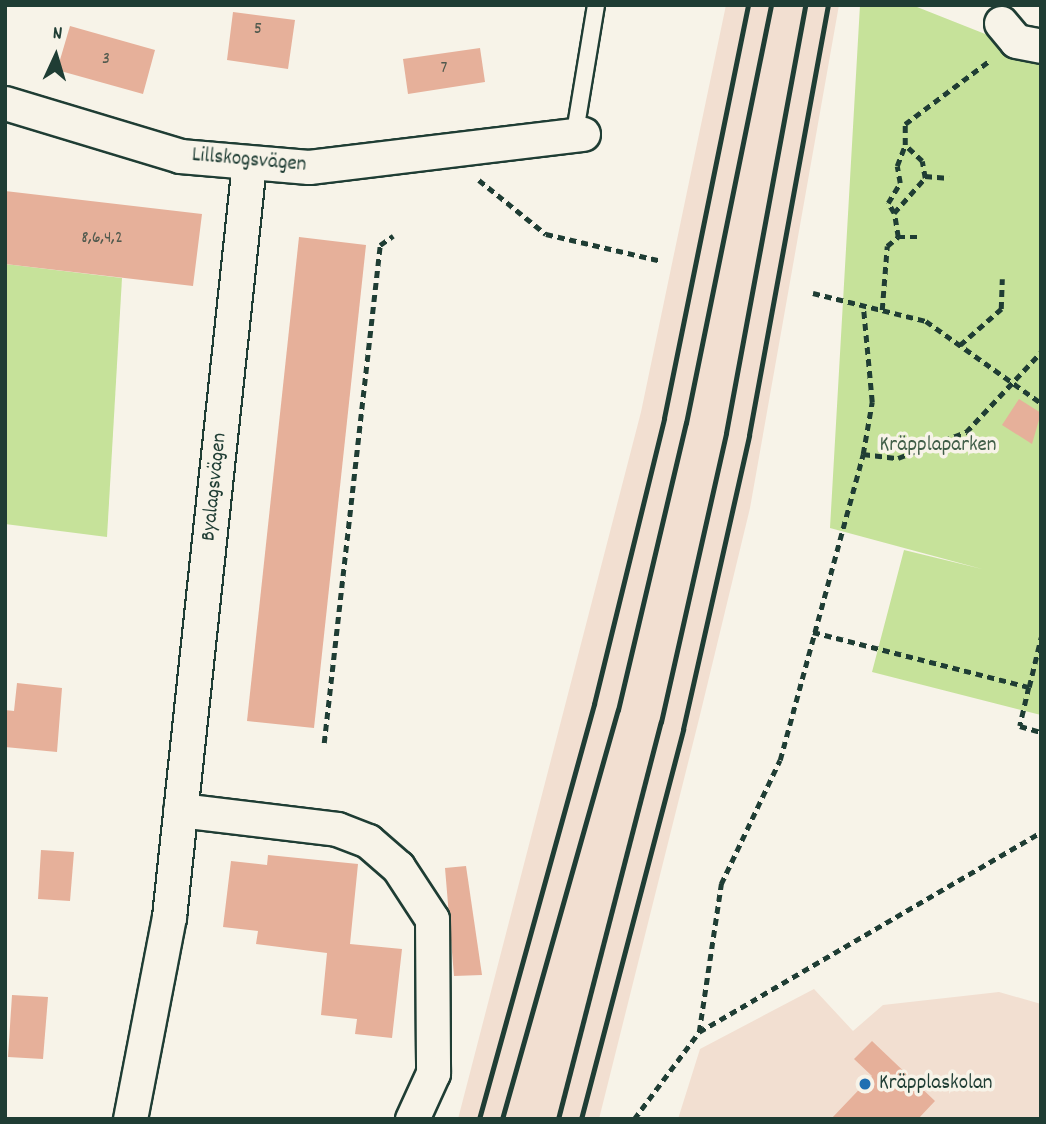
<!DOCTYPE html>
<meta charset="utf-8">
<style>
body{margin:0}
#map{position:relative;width:1046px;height:1124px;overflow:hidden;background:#f7f3e8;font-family:Dekko,sans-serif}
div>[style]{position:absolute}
.built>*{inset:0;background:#f2dfd1}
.green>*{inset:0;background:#c6e29a}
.building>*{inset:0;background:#e6b09a}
.path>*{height:4.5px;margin-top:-2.25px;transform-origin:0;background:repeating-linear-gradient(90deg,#1f3d34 0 7px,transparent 0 12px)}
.roads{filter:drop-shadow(2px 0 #1f3d34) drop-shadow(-2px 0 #1f3d34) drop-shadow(0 2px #1f3d34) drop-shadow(0 -2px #1f3d34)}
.service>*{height:16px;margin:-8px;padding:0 8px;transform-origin:8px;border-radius:8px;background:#f7f3e8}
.minor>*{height:33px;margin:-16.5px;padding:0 16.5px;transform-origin:16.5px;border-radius:16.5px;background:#f7f3e8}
.rail>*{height:5px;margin:-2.5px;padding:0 2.5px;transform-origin:2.5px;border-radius:2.5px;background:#1f3d34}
.dots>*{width:19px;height:19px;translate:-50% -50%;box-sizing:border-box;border:4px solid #f7f3e8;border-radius:50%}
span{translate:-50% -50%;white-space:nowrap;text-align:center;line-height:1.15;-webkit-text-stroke:7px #f7f3e8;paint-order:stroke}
.number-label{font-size:18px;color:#515a4e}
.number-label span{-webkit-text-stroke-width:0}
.street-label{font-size:21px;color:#1f3d34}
.park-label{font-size:21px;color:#405e48}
.poi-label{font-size:21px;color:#1f3d34}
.left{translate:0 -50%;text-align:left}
.frame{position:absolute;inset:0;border:7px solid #1f3d34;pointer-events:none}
.north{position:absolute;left:21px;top:21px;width:70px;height:70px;-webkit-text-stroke:5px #f7f3e8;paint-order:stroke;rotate:4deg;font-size:19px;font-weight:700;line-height:28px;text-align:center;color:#1f3d34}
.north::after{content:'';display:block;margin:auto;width:24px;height:32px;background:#1f3d34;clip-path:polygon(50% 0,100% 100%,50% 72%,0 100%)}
</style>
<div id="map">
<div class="built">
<div style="clip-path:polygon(726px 5px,839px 5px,750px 508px,700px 715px,599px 1119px,458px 1119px,641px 412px)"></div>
<div style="clip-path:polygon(814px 989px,853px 1031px,883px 1005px,999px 992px,1041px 1004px,1041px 1119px,678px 1119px,700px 1049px)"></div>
</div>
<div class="green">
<div style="clip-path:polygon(860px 5px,912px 5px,1041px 56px,1041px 715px,872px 672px,904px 550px,982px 569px,830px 528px)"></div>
<div style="clip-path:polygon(5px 264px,122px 278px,107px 537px,5px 524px)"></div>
</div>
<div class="building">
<div style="clip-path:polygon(233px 12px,295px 20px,288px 69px,227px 60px)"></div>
<div style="clip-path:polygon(70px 26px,155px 50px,143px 94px,57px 70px)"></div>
<div style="clip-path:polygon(480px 48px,485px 82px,408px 94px,403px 59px)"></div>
<div style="clip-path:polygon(5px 191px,202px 214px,193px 286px,5px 264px)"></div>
<div style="clip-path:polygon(299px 237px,366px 245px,314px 728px,247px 721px)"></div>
<div style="clip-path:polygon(1019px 399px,1041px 413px,1032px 444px,1002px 425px)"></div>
<div style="clip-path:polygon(17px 683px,62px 688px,57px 752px,5px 747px,5px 710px,14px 711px)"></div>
<div style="clip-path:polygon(41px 850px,74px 852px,70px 901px,38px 899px)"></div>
<div style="clip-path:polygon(268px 855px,358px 864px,350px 944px,402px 949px,392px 1038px,355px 1034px,357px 1019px,321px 1015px,327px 953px,256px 944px,258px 931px,223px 927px,231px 861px,267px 865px)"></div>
<div style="clip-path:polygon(466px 866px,482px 975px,454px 976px,445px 868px)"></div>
<div style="clip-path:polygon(12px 995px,48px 997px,43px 1059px,8px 1057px)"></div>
<div style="clip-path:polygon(872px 1041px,935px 1101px,918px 1119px,831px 1119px,872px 1076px,854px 1059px)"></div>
</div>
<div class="path">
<div style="left:925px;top:176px;width:24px;rotate:5deg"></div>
<div style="left:479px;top:180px;width:86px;rotate:38.9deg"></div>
<div style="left:546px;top:234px;width:119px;rotate:13.1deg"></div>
<div style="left:894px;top:213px;width:12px;rotate:-121deg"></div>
<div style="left:888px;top:203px;width:23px;rotate:-59deg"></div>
<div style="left:900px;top:183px;width:17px;rotate:-100deg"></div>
<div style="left:897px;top:166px;width:22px;rotate:-69deg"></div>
<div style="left:898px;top:237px;width:24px;rotate:-99deg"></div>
<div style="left:894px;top:213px;width:47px;rotate:-48.5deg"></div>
<div style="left:925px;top:178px;width:17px;rotate:-100deg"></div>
<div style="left:922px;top:161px;width:23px;rotate:-137deg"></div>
<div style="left:905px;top:145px;width:21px;rotate:-90deg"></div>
<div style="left:905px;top:124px;width:105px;rotate:-36.9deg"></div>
<div style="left:813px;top:293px;width:116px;rotate:13.9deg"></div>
<div style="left:926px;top:321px;width:141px;rotate:35.5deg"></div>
<div style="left:882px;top:310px;width:64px;rotate:-85.5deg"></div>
<div style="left:887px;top:246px;width:14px;rotate:-39deg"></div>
<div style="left:898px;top:237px;width:20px"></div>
<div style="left:960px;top:345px;width:55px;rotate:-41.3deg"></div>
<div style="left:1001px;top:309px;width:30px;rotate:-88deg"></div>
<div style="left:863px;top:454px;width:35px;rotate:7deg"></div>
<div style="left:898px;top:458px;width:73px;rotate:-20.9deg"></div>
<div style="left:966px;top:432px;width:110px;rotate:-46.8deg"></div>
<div style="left:813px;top:632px;width:223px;rotate:14.3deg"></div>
<div style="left:1029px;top:687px;width:40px;rotate:103deg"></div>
<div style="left:1020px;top:726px;width:22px;rotate:16deg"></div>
<div style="left:1029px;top:687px;width:51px;rotate:-76.5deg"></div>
<div style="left:324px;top:743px;width:501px;rotate:-83.58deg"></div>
<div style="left:380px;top:245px;width:16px;rotate:-35deg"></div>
<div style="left:699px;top:1032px;width:396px;rotate:-30.3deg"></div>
<div style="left:634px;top:1119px;width:109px;rotate:-53.2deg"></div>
<div style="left:699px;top:1032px;width:150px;rotate:-81.5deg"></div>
<div style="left:721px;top:884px;width:137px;rotate:-64.6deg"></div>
<div style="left:780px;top:760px;width:317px;rotate:-74.8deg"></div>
<div style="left:863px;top:454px;width:53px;rotate:-80.2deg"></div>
<div style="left:872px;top:402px;width:97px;rotate:-95.3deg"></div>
</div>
<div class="roads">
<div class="service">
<div style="left:583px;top:134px;width:11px;rotate:-131deg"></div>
<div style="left:576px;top:126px;width:123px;rotate:-80.6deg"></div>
</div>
<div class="minor">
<div style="left:1001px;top:23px;width:23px;rotate:50deg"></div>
<div style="left:1016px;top:41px;width:25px;rotate:11deg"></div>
<div style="left:5px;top:103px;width:183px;rotate:16.8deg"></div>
<div style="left:180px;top:156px;width:129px;rotate:4.9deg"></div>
<div style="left:309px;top:167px;width:276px;rotate:-6.9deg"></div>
<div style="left:180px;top:810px;width:158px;rotate:6.9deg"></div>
<div style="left:337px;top:829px;width:33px;rotate:21deg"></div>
<div style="left:368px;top:841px;width:40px;rotate:41deg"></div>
<div style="left:398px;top:867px;width:62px;rotate:56.8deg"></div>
<div style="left:432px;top:919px;width:154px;rotate:89.6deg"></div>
<div style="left:433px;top:1073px;width:51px;rotate:114.5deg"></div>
<div style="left:130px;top:1119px;width:206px;rotate:-79.1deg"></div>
<div style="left:169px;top:917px;width:757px;rotate:-83.94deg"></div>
</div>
</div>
<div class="rail">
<div style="left:479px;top:1119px;width:431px;rotate:-74.5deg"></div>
<div style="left:594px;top:704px;width:294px;rotate:-76.2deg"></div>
<div style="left:664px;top:418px;width:421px;rotate:-78.5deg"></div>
<div style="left:502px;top:1119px;width:425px;rotate:-74.2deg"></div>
<div style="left:618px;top:710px;width:295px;rotate:-76.7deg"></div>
<div style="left:686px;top:423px;width:427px;rotate:-78.5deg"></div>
<div style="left:558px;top:1119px;width:410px;rotate:-75.5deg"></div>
<div style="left:661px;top:722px;width:296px;rotate:-77.3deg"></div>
<div style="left:726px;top:433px;width:435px;rotate:-79.5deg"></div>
<div style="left:581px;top:1119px;width:403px;rotate:-75.3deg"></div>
<div style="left:683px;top:729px;width:301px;rotate:-77.3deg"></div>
<div style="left:749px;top:435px;width:437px;rotate:-79.6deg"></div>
</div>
<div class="dots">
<div style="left:865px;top:1084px;background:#1f6fb2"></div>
</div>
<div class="number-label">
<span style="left:258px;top:30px">5</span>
<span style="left:106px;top:60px">3</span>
<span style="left:444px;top:69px">7</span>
<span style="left:102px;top:239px">8,6,4,2</span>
</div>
<div class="street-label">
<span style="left:249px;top:161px;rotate:5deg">Lillskogsvägen</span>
<span style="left:215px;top:487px;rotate:-84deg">Byalagsvägen</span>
</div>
<div class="park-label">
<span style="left:938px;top:446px">Kräpplaparken</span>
</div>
<div class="poi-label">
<span class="left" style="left:879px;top:1084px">Kräpplaskolan</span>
</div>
<div class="frame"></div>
<div class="north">N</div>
</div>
